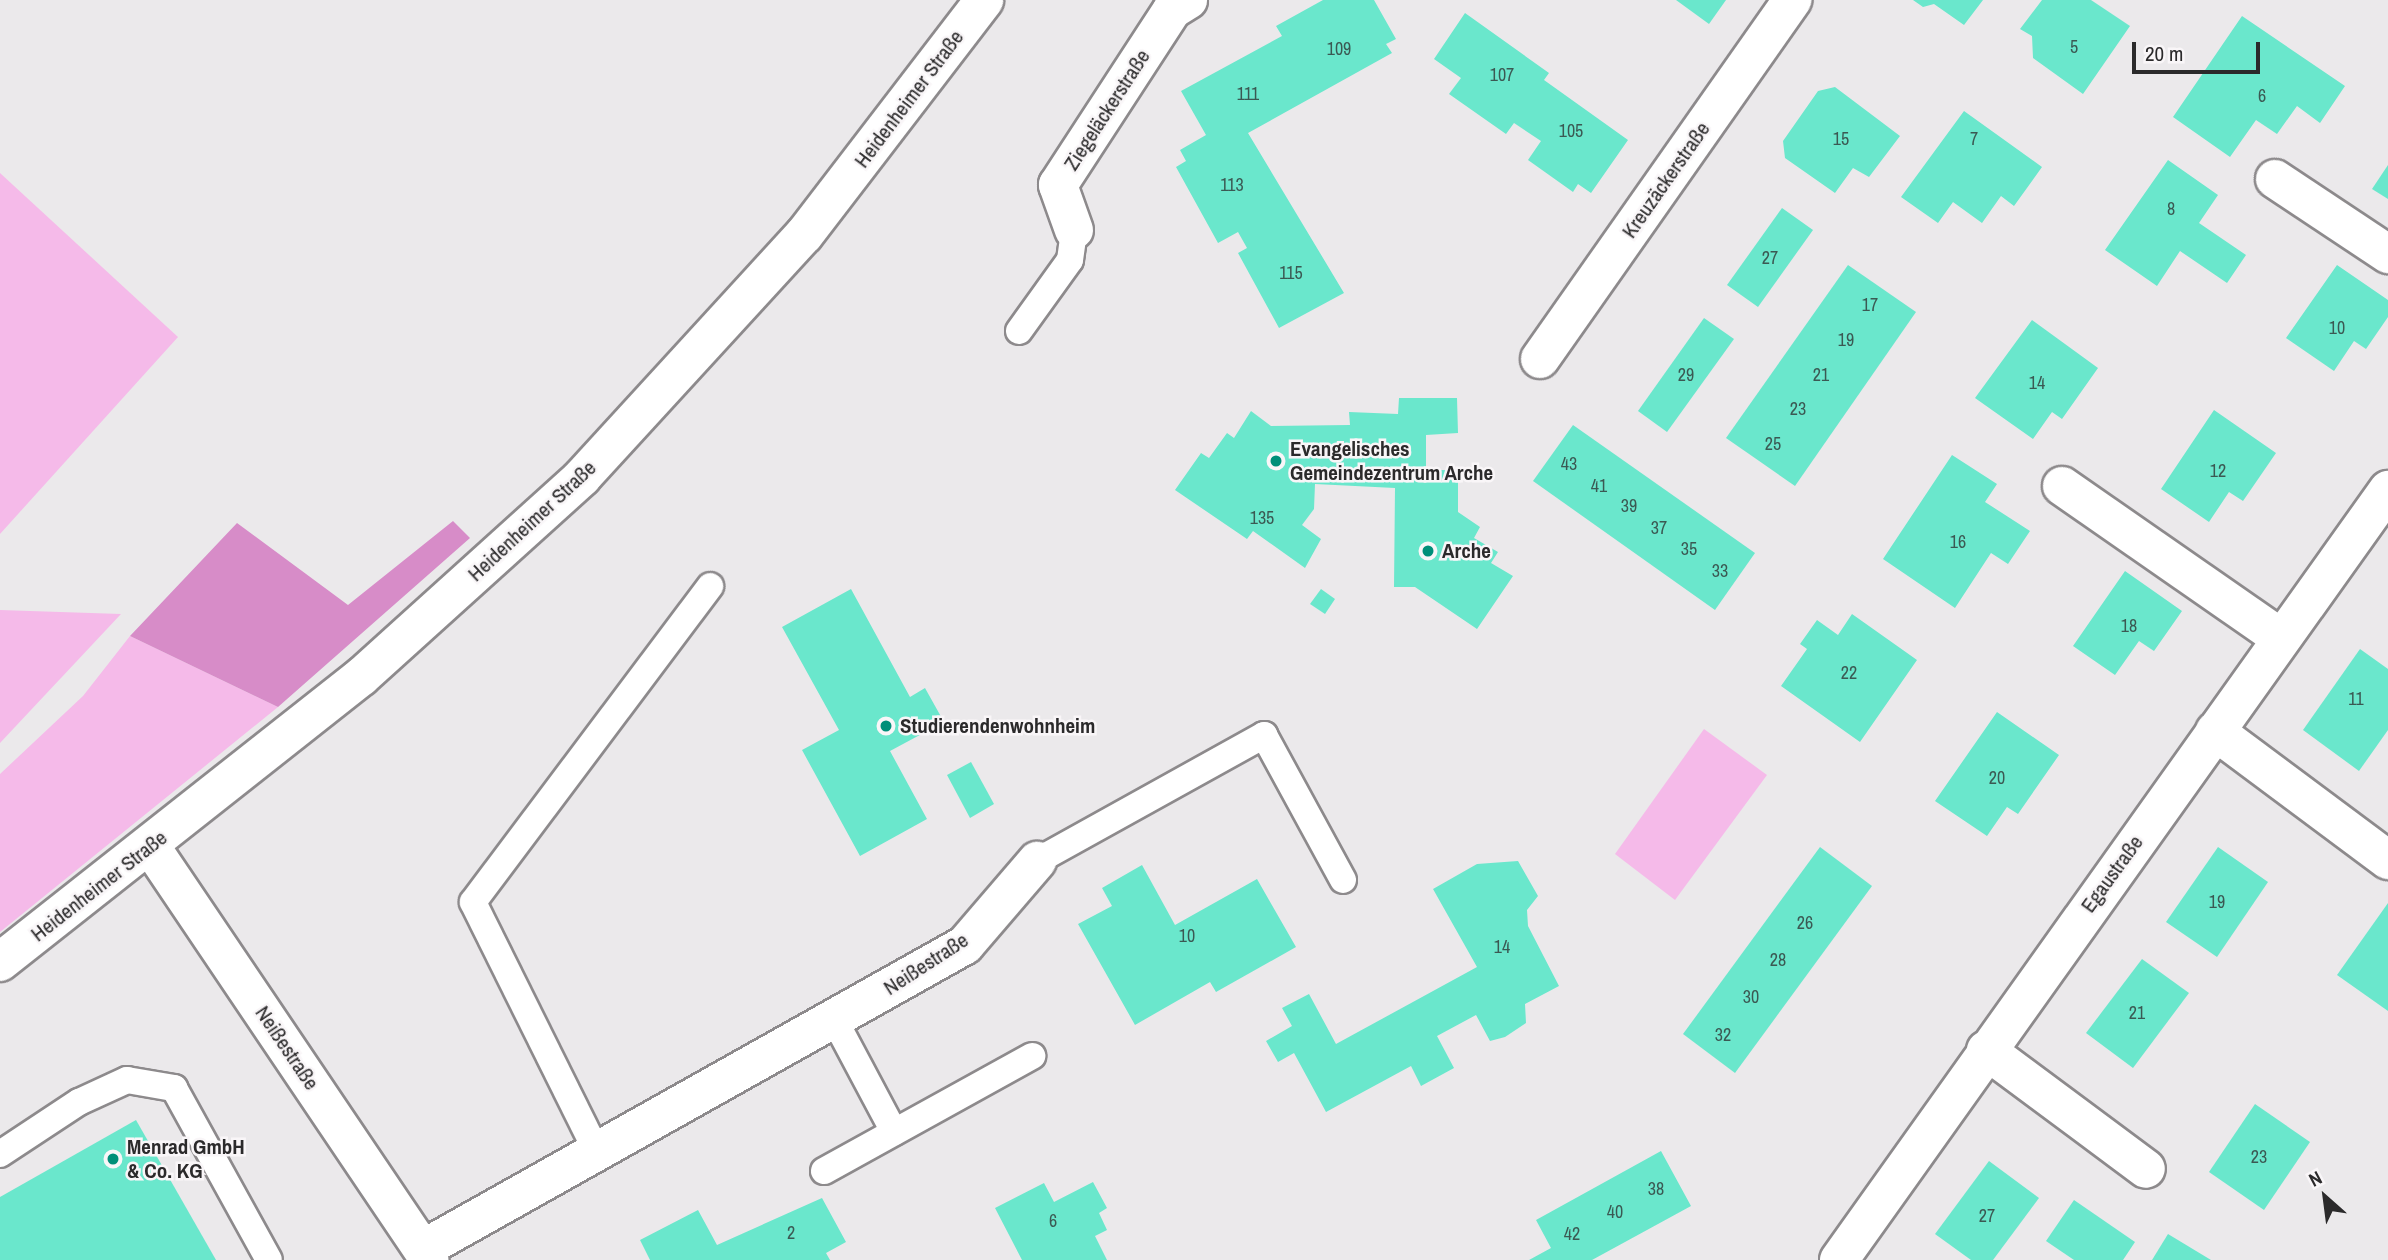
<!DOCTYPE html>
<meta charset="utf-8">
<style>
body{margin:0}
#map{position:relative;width:2388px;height:1260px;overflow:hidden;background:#ebe9eb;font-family:"Archivo Narrow",sans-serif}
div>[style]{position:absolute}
.green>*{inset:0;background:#f5bae9}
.forest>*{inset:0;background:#d78cc8}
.building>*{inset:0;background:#6ae7cc}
.roads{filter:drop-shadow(2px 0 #8d8a8c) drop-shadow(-2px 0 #8d8a8c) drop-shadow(0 2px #8d8a8c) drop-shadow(0 -2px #8d8a8c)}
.lane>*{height:26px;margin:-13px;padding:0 13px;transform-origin:13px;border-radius:13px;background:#fff}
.street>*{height:38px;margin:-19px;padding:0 19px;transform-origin:19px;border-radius:19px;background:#fff}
.secondary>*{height:38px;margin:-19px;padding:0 19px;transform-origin:19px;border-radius:19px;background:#fff}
.dots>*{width:19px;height:19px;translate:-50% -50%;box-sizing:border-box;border:4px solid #f9f6f8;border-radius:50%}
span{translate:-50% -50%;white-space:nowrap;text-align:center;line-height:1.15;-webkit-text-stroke:5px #f9f6f8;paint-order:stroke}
.number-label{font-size:18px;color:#3b5953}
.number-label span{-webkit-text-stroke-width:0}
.street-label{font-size:21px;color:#2b2a2b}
.poi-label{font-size:21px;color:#2b2a2b;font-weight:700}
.left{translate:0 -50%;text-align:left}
.north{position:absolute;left:2290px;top:1162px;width:70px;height:70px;-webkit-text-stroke:5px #f9f6f8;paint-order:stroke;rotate:332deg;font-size:19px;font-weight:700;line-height:28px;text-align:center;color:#2b2a2b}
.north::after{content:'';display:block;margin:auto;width:24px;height:32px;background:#2b2a2b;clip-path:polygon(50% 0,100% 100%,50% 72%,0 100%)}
.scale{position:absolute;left:2132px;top:42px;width:128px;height:32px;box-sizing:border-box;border:4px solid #2b2a2b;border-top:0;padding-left:9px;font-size:21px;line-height:24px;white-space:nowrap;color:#2b2a2b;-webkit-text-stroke:5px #f9f6f8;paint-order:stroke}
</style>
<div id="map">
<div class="green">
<div style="clip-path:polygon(0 173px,178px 337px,0 534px)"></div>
<div style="clip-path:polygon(0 610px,121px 614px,0 743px)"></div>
<div style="clip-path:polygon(130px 636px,278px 707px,0 932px,0 774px,83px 696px)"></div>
<div style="clip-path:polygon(1704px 729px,1767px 775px,1675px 900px,1615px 854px)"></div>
</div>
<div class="forest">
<div style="clip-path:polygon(453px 521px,470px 538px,278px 707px,130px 636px,237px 523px,348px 605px)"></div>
</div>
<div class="building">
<div style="clip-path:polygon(1323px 0,1374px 0,1396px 39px,1386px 44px,1392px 53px,1248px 133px,1344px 293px,1279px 328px,1238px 253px,1247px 248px,1238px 232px,1218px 243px,1176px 167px,1186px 161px,1180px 150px,1206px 135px,1181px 91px,1282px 36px,1276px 26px)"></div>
<div style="clip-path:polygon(1676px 0,1726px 0,1709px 24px)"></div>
<div style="clip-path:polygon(1913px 0,1983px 0,1964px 25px,1934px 4px,1923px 7px)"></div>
<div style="clip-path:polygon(2042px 0,2091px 0,2130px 26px,2083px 94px,2033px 58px,2032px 36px,2020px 29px)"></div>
<div style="clip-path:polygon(1465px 13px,1549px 73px,1544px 80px,1628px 140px,1591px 193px,1578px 184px,1573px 192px,1528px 160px,1541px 141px,1514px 123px,1506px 134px,1449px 94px,1461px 78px,1434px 59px)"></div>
<div style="clip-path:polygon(2242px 16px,2345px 86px,2320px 123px,2297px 106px,2277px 134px,2256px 120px,2230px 157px,2173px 117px)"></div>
<div style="clip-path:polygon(1835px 87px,1900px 136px,1869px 177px,1853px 168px,1835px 193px,1785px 158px,1783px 141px,1818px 91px)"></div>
<div style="clip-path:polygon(1964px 111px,2042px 167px,2014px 206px,2001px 196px,1982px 223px,1953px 202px,1938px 223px,1901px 197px)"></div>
<div style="clip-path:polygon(2168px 160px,2218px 195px,2199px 223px,2246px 255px,2227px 283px,2180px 251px,2157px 286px,2105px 250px)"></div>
<div style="clip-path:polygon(2388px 165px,2388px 199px,2372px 189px)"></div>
<div style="clip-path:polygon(1782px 208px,1813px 230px,1758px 307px,1727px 285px)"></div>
<div style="clip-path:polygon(1848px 265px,1916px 312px,1795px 486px,1726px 438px)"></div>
<div style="clip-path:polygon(2337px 265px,2388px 300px,2388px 317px,2366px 349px,2354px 341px,2334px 371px,2286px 338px)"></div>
<div style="clip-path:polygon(1704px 318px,1734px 339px,1667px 432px,1638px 411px)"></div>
<div style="clip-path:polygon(2032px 320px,2098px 368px,2062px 419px,2052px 412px,2033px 439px,1975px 398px)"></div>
<div style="clip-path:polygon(1399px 398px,1457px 398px,1458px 433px,1426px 435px,1426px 469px,1458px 471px,1458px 512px,1480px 527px,1474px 538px,1498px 552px,1491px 563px,1513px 576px,1477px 629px,1415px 587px,1394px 587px,1395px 488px,1315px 484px,1314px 509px,1302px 525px,1321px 539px,1305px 568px,1253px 531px,1247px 539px,1175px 490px,1201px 453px,1209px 458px,1227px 433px,1234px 438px,1251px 411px,1271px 426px,1350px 425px,1349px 412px,1398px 414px)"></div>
<div style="clip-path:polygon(2214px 410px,2276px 453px,2243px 501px,2229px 492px,2209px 522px,2161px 489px)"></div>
<div style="clip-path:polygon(1573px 425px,1755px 553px,1715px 610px,1533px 481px)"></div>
<div style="clip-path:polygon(1952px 455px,1997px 484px,1985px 502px,2030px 531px,2008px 564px,1991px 553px,1955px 608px,1883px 559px)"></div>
<div style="clip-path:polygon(2125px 571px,2182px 611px,2154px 651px,2139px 641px,2115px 675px,2073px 646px)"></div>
<div style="clip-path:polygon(851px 589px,910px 697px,925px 688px,944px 722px,890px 751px,927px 819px,860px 856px,802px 750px,839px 730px,782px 627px)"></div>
<div style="clip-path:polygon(1321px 589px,1335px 599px,1325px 614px,1310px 604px)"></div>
<div style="clip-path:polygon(1852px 614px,1917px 660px,1860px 742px,1781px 686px,1807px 649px,1800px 644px,1817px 620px,1838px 635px)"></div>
<div style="clip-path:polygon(2360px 649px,2388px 669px,2388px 730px,2359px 771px,2303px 730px)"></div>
<div style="clip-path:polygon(1997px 712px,2059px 755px,2018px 814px,2007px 807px,1987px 836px,1935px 801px)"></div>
<div style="clip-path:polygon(971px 762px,994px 804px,970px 818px,947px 775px)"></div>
<div style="clip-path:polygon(1820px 847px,1872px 886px,1735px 1073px,1683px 1034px)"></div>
<div style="clip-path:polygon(2218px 847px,2268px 882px,2217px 957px,2166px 922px)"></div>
<div style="clip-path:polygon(1518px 861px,1538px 896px,1527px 910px,1528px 926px,1559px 986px,1525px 1004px,1526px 1023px,1505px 1037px,1490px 1041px,1476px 1015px,1437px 1036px,1454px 1068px,1421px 1086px,1411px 1066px,1326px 1112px,1294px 1053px,1278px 1062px,1266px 1041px,1292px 1026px,1282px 1008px,1309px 994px,1336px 1044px,1477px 967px,1433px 889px,1477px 864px)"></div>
<div style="clip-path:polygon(1142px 865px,1175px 925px,1257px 879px,1296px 947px,1216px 992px,1210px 982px,1135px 1025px,1078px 924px,1112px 906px,1102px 888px)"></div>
<div style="clip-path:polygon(2388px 903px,2388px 1011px,2337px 975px)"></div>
<div style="clip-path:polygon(2142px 959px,2189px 993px,2133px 1068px,2086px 1033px)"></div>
<div style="clip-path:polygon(2255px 1104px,2310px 1142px,2264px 1210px,2209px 1172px)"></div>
<div style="clip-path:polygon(136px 1120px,216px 1260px,0 1260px,0 1197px)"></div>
<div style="clip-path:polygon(1661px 1151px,1691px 1206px,1592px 1260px,1529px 1260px,1551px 1248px,1536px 1220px)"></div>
<div style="clip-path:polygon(1989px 1161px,2039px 1198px,1993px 1260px,1971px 1260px,1935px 1234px)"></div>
<div style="clip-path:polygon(1093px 1182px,1107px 1208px,1099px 1213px,1107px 1230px,1095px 1236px,1107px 1260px,1022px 1260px,995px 1208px,1044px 1183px,1054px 1202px)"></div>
<div style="clip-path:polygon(822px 1198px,846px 1242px,826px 1253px,830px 1260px,650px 1260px,640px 1240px,698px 1210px,717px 1245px)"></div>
<div style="clip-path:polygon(2074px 1200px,2135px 1242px,2123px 1260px,2074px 1260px,2046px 1241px)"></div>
<div style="clip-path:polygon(2168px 1234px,2211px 1260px,2152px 1260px)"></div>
</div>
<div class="roads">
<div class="lane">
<div style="left:1019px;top:331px;width:87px;rotate:-54.3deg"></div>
<div style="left:1070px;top:260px;width:30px;rotate:-82deg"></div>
<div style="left:1037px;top:861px;width:260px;rotate:-29deg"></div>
<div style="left:1264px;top:735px;width:165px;rotate:61.4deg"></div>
<div style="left:834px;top:1019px;width:128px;rotate:62deg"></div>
<div style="left:597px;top:1152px;width:279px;rotate:-116.4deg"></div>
<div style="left:473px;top:902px;width:395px;rotate:-53.1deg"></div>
<div style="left:0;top:1154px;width:95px;rotate:-33.4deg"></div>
<div style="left:79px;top:1102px;width:53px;rotate:-24.6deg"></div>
<div style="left:127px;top:1080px;width:48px;rotate:9.7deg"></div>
<div style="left:174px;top:1088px;width:196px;rotate:61.1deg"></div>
<div style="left:824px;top:1171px;width:238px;rotate:-28.9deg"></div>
</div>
<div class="street">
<div style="left:2275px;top:179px;width:136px;rotate:33.6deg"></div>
<div style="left:1074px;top:230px;width:48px;rotate:-109.6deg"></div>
<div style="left:1058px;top:185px;width:209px;rotate:-56.9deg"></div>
<div style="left:1172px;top:10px;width:19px;rotate:-32deg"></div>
<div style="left:1540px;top:359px;width:439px;rotate:-54.9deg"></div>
<div style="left:2062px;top:486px;width:267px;rotate:34.8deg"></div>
<div style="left:2215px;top:731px;width:216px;rotate:36.7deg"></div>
<div style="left:151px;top:847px;width:498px;rotate:56deg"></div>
<div style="left:1986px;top:1050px;width:199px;rotate:36.6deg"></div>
<div style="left:423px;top:1249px;width:621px;rotate:-29.29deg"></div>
<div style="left:965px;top:945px;width:111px;rotate:-49.4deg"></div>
<div style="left:1839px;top:1260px;width:946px;rotate:-54.51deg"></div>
</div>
<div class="secondary">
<div style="left:0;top:962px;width:460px;rotate:-38.3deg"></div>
<div style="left:361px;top:677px;width:298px;rotate:-42.1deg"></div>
<div style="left:582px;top:477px;width:328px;rotate:-47.5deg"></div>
<div style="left:804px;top:235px;width:296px;rotate:-52.5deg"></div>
</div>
</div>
<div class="dots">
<div style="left:1276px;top:461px;background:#008f79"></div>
<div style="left:1428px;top:551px;background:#008f79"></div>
<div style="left:886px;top:726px;background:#008f79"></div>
<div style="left:113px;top:1159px;background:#008f79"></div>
</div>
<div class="number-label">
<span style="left:2074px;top:47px">5</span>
<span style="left:1339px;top:49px">109</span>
<span style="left:1502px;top:75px">107</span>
<span style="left:1248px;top:94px">111</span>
<span style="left:2262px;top:96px">6</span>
<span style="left:1571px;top:131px">105</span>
<span style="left:1841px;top:139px">15</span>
<span style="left:1974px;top:139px">7</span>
<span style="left:1232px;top:185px">113</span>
<span style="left:2171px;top:209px">8</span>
<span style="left:1770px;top:258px">27</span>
<span style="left:1291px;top:273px">115</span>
<span style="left:1870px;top:305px">17</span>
<span style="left:2337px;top:328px">10</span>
<span style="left:1846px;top:340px">19</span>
<span style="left:1686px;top:375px">29</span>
<span style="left:1821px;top:375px">21</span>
<span style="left:2037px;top:383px">14</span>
<span style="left:1798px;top:409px">23</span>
<span style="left:1773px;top:444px">25</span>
<span style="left:1569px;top:464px">43</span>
<span style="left:2218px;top:471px">12</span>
<span style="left:1599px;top:486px">41</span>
<span style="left:1629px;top:506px">39</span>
<span style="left:1262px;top:518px">135</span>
<span style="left:1659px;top:528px">37</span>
<span style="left:1958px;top:542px">16</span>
<span style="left:1689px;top:549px">35</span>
<span style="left:1720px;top:571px">33</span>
<span style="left:2129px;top:626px">18</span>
<span style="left:1849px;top:673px">22</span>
<span style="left:2356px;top:699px">11</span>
<span style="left:1997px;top:778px">20</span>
<span style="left:2217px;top:902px">19</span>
<span style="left:1805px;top:923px">26</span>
<span style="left:1187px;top:936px">10</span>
<span style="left:1502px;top:947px">14</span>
<span style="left:1778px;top:960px">28</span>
<span style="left:1751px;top:997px">30</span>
<span style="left:2137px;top:1013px">21</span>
<span style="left:1723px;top:1035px">32</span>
<span style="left:2259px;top:1157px">23</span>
<span style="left:1656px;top:1189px">38</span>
<span style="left:1615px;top:1212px">40</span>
<span style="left:1987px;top:1216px">27</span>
<span style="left:1053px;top:1221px">6</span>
<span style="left:791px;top:1233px">2</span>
<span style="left:1572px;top:1234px">42</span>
</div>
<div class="street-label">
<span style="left:909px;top:99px;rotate:-53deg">Heidenheimer Straße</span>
<span style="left:1107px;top:110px;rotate:-57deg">Ziegeläckerstraße</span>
<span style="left:1666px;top:180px;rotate:-55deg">Kreuzäckerstraße</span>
<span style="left:532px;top:521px;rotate:-43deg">Heidenheimer Straße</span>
<span style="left:2112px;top:874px;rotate:-54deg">Egaustraße</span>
<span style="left:99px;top:886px;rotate:-38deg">Heidenheimer Straße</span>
<span style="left:926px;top:964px;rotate:-33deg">Neißestraße</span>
<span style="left:287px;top:1048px;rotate:56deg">Neißestraße</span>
</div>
<div class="poi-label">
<span class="left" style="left:1290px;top:461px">Evangelisches<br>Gemeindezentrum Arche</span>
<span class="left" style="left:1442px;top:551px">Arche</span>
<span class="left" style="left:900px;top:726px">Studierendenwohnheim</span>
<span class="left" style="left:127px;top:1159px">Menrad GmbH<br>&amp; Co. KG</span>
</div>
<div class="north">N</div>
<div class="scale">20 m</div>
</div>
